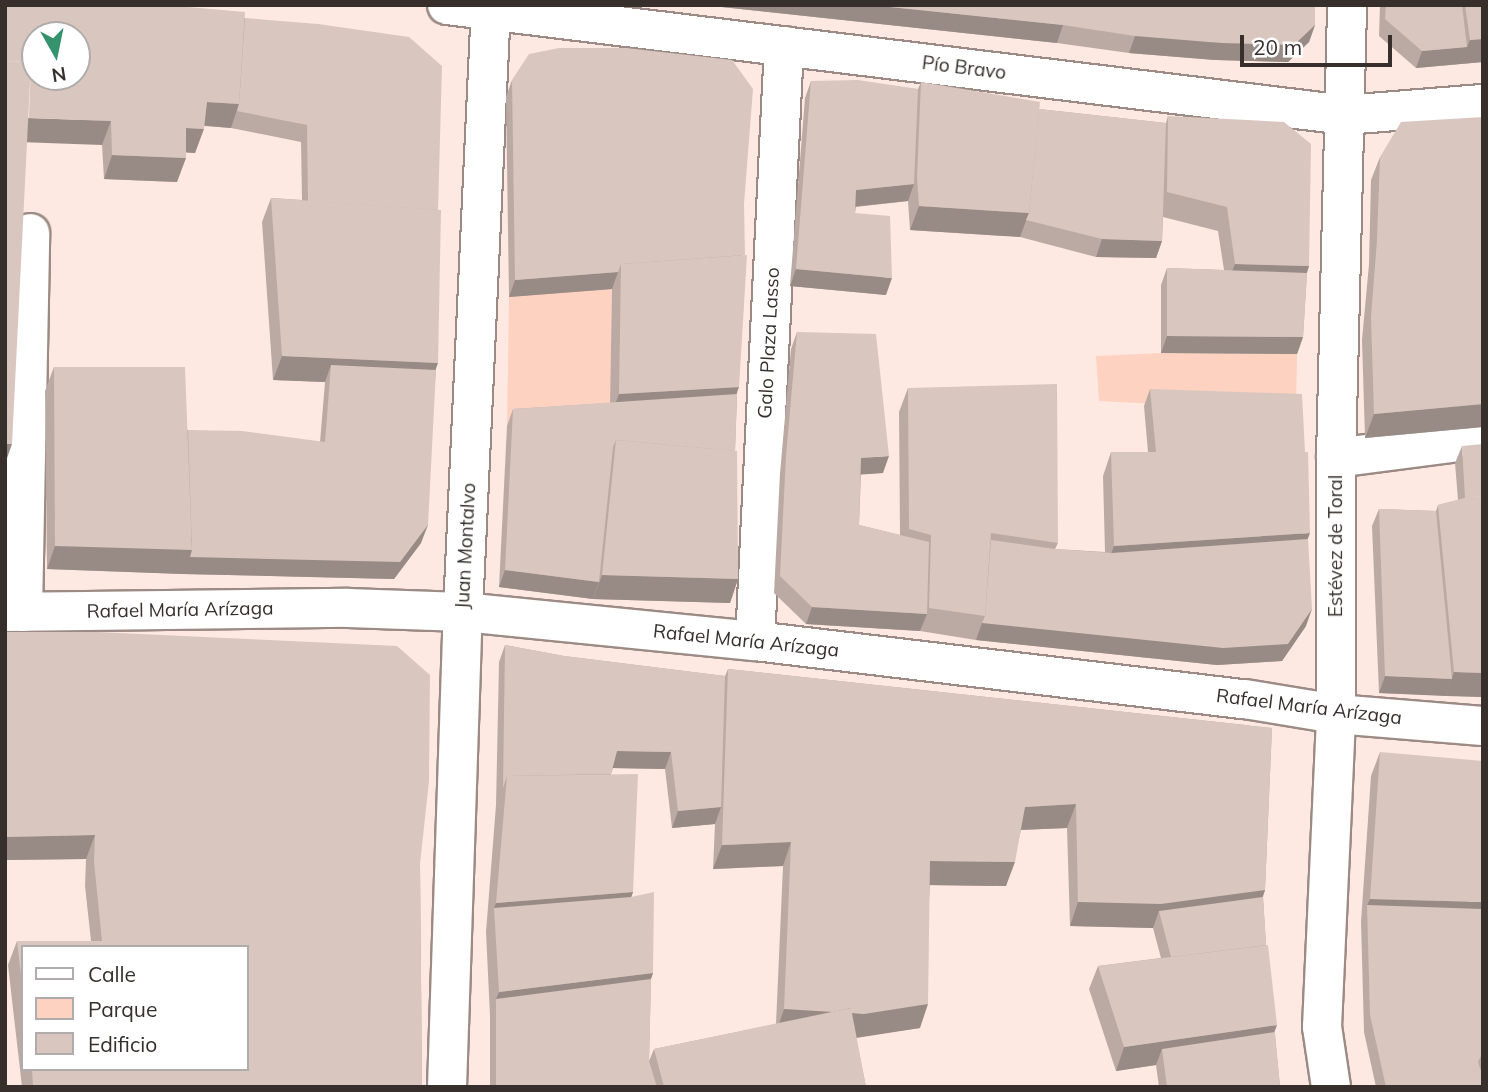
<!DOCTYPE html>
<meta charset="utf-8">
<style>
body{margin:0}
#map{position:relative;width:1488px;height:1092px;overflow:hidden;background:#fde9e2;font-family:Mulish,sans-serif}
div>[style]{position:absolute}
.green>*{inset:0;background:#fed2c1}
.roads{filter:drop-shadow(2px 0 #9c8b84) drop-shadow(-2px 0 #9c8b84) drop-shadow(0 2px #9c8b84) drop-shadow(0 -2px #9c8b84)}
.minor>*{height:38px;margin:-19px;padding:0 19px;transform-origin:19px;border-radius:19px;background:#fff}
.wall>*{inset:0;background:#bbaaa4}
.shaded-wall>*{inset:0;background:#988b86}
.building>*{inset:0;background:#d9c6bf}
span{translate:-50% -50%;white-space:nowrap;text-align:center;line-height:1.15;-webkit-text-stroke:5px #fff;paint-order:stroke}
.street-label{font-size:19px;color:#362f2c}
.frame{position:absolute;inset:0;border:7px solid #362f2c;pointer-events:none}
.legend{position:absolute;left:21px;top:945px;width:228px;height:126px;box-sizing:border-box;background:#fff;border:2px solid #afacab;margin:0;padding:9px 12px;list-style:none;font-size:21px;color:#362f2c}
.legend li{display:flex;align-items:center;gap:14px;height:35px}
.legend b{width:35px;border:2px solid #afacab}
.north{position:absolute;left:21px;top:21px;width:70px;height:70px;box-sizing:border-box;background:#fff;border:2px solid #afacab;border-radius:50%;rotate:171deg;font-size:19px;font-weight:700;line-height:28px;text-align:center;color:#362f2c}
.north::after{content:'';display:block;margin:auto;width:24px;height:32px;background:#34936d;clip-path:polygon(50% 0,100% 100%,50% 72%,0 100%)}
.scale{position:absolute;left:1240px;top:35px;width:152px;height:32px;box-sizing:border-box;border:4px solid #362f2c;border-top:0;padding-left:9px;font-size:21px;line-height:24px;white-space:nowrap;color:#362f2c;-webkit-text-stroke:5px #fff;paint-order:stroke}
</style>
<div id="map">
<div class="green">
<div style="clip-path:polygon(612px 288px,610px 418px,507px 426px,509px 297px)"></div>
<div style="clip-path:polygon(1161px 353px,1297px 354px,1296px 411px,1099px 401px,1096px 356px)"></div>
</div>
<div class="roads">
<div class="minor">
<div style="left:447px;top:5px;width:905px;rotate:6.98deg"></div>
<div style="left:1345px;top:115px;width:138px;rotate:-4.6deg"></div>
<div style="left:1336px;top:458px;width:148px;rotate:-7.4deg"></div>
<div style="left:5px;top:612px;width:343px;rotate:-0.7deg"></div>
<div style="left:348px;top:608px;width:115px;rotate:2deg"></div>
<div style="left:463px;top:612px;width:293px;rotate:5.7deg"></div>
<div style="left:755px;top:641px;width:493px;rotate:6.8deg"></div>
<div style="left:1245px;top:699px;width:92px;rotate:9.4deg"></div>
<div style="left:1336px;top:714px;width:147px;rotate:4.7deg"></div>
<div style="left:23px;top:612px;width:379px;rotate:-88.9deg"></div>
<div style="left:755px;top:641px;width:596px;rotate:-87.21deg"></div>
<div style="left:447px;top:1087px;width:455px;rotate:-88.1deg"></div>
<div style="left:462px;top:632px;width:628px;rotate:-87.35deg"></div>
<div style="left:1331px;top:1087px;width:61px;rotate:-98.5deg"></div>
<div style="left:1322px;top:1027px;width:313px;rotate:-87.4deg"></div>
<div style="left:1336px;top:714px;width:256px;rotate:-90deg"></div>
<div style="left:1336px;top:458px;width:453px;rotate:-88.6deg"></div>
</div>
</div>
<div class="wall">
<div style="clip-path:polygon(5px 5px,245px 18px,438px 210px,436px 370px,421px 543px,394px 579px,183px 574px,47px 569px,45px 391px,54px 367px,188px 430px,320px 442px,325px 382px,273px 380px,262px 222px,271px 198px,302px 200px,301px 142px,231px 128px,204px 126px,195px 153px,186px 152px,177px 182px,104px 179px,102px 145px)"></div>
<div style="clip-path:polygon(703px 5px,1315px 5px,1315px 25px,1309px 42px,1288px 62px,1216px 60px,1129px 53px,1057px 43px)"></div>
<div style="clip-path:polygon(1380px 5px,1483px 5px,1483px 62px,1416px 68px,1379px 36px)"></div>
<div style="clip-path:polygon(512px 80px,744px 204px,735px 451px,738px 579px,730px 603px,593px 599px,499px 587px,507px 426px,513px 409px,610px 403px,612px 289px,509px 297px,506px 97px)"></div>
<div style="clip-path:polygon(811px 81px,918px 89px,921px 82px,1039px 109px,1166px 123px,1168px 116px,1309px 266px,1307px 273px,1303px 337px,1297px 354px,1161px 353px,1161px 285px,1167px 268px,1224px 270px,1218px 231px,1163px 217px,1162px 241px,1156px 258px,1096px 257px,1020px 237px,910px 230px,908px 201px,856px 207px,855px 213px,886px 295px,790px 286px,805px 98px)"></div>
<div style="clip-path:polygon(1483px 117px,1483px 427px,1365px 438px,1362px 340px,1369px 264px,1371px 180px,1380px 157px)"></div>
<div style="clip-path:polygon(797px 332px,883px 473px,861px 474px,859px 525px,900px 535px,899px 412px,908px 388px,1058px 543px,1055px 549px,1105px 552px,1103px 476px,1111px 452px,1148px 452px,1144px 406px,1150px 389px,1308px 539px,1306px 626px,1282px 661px,1217px 665px,976px 640px,920px 631px,806px 624px,774px 593px,780px 473px,791px 349px)"></div>
<div style="clip-path:polygon(1462px 446px,1483px 697px,1379px 693px,1372px 526px,1379px 509px,1436px 511px,1438px 505px,1458px 500px,1455px 463px)"></div>
<div style="clip-path:polygon(evenodd,5px 632px,420px 864px,422px 1087px,22px 1087px,8px 965px,17px 941px,91px 941px,85px 886px,86px 859px,5px 860px,5px 632px,23px 947px,247px 1069px,23px 1069px,23px 947px)"></div>
<div style="clip-path:polygon(evenodd,505px 645px,564px 656px,725px 676px,728px 669px,1272px 728px,1265px 890px,1263px 897px,1266px 945px,1280px 1087px,1159px 1087px,1156px 1065px,1116px 1071px,1089px 989px,1098px 966px,1161px 958px,1153px 928px,1070px 926px,1067px 828px,1021px 830px,1006px 886px,930px 885px,920px 1028px,856px 1037px,866px 1087px,490px 1087px,490px 1016px,486px 932px,496px 805px,499px 662px,505px 645px,613px 768px,665px 769px,672px 828px,715px 824px,713px 869px,783px 866px,776px 1024px,654px 1049px,649px 1061px,651px 979px,653px 973px,631px 897px,633px 892px,611px 774px,613px 768px)"></div>
<div style="clip-path:polygon(1380px 752px,1482px 925px,1483px 1087px,1376px 1087px,1364px 1032px,1361px 922px,1371px 776px)"></div>
</div>
<div class="shaded-wall">
<div style="clip-path:polygon(703px 5px,871px 5px,1063px 25px,1057px 43px)"></div>
<div style="clip-path:polygon(1315px 25px,1309px 42px,1288px 62px,1216px 60px,1129px 53px,1135px 36px)"></div>
<div style="clip-path:polygon(1483px 39px,1483px 62px,1416px 68px,1422px 51px,1467px 47px,1470px 40px)"></div>
<div style="clip-path:polygon(207px 102px,239px 104px,231px 128px,198px 125px)"></div>
<div style="clip-path:polygon(28px 118px,111px 121px,102px 145px,19px 142px)"></div>
<div style="clip-path:polygon(186px 128px,204px 129px,195px 153px,178px 152px)"></div>
<div style="clip-path:polygon(112px 155px,186px 158px,177px 182px,104px 179px)"></div>
<div style="clip-path:polygon(914px 184px,908px 201px,850px 207px,856px 190px)"></div>
<div style="clip-path:polygon(919px 206px,1029px 213px,1020px 237px,910px 230px)"></div>
<div style="clip-path:polygon(1102px 239px,1162px 241px,1156px 258px,1096px 257px)"></div>
<div style="clip-path:polygon(1235px 264px,1309px 266px,1301px 290px,1226px 287px)"></div>
<div style="clip-path:polygon(796px 269px,892px 278px,886px 295px,790px 286px)"></div>
<div style="clip-path:polygon(618px 272px,612px 289px,509px 297px,515px 280px)"></div>
<div style="clip-path:polygon(1167px 336px,1303px 337px,1297px 354px,1161px 353px)"></div>
<div style="clip-path:polygon(282px 356px,438px 363px,429px 387px,331px 365px,325px 382px,273px 380px)"></div>
<div style="clip-path:polygon(739px 387px,730px 411px,610px 418px,619px 394px)"></div>
<div style="clip-path:polygon(1483px 404px,1483px 427px,1365px 438px,1374px 414px)"></div>
<div style="clip-path:polygon(5px 444px,12px 444px,5px 464px)"></div>
<div style="clip-path:polygon(889px 456px,883px 473px,855px 475px,861px 458px)"></div>
<div style="clip-path:polygon(428px 525px,421px 543px,394px 579px,183px 574px,47px 569px,55px 546px)"></div>
<div style="clip-path:polygon(1310px 533px,1301px 557px,1105px 570px,1114px 546px)"></div>
<div style="clip-path:polygon(505px 570px,599px 582px,593px 599px,499px 587px)"></div>
<div style="clip-path:polygon(602px 575px,738px 579px,730px 603px,593px 599px)"></div>
<div style="clip-path:polygon(812px 607px,927px 614px,920px 631px,806px 624px)"></div>
<div style="clip-path:polygon(1312px 609px,1306px 626px,1282px 661px,1217px 665px,976px 640px,982px 623px)"></div>
<div style="clip-path:polygon(1454px 672px,1483px 673px,1483px 697px,1446px 696px)"></div>
<div style="clip-path:polygon(1385px 676px,1452px 679px,1446px 696px,1379px 693px)"></div>
<div style="clip-path:polygon(617px 751px,671px 752px,665px 769px,610px 768px)"></div>
<div style="clip-path:polygon(1076px 804px,1067px 828px,1017px 830px,1025px 807px)"></div>
<div style="clip-path:polygon(721px 807px,715px 824px,672px 828px,678px 811px)"></div>
<div style="clip-path:polygon(95px 835px,86px 859px,5px 860px,5px 837px)"></div>
<div style="clip-path:polygon(791px 842px,783px 866px,713px 869px,722px 845px)"></div>
<div style="clip-path:polygon(930px 861px,1015px 862px,1006px 886px,922px 885px)"></div>
<div style="clip-path:polygon(1265px 890px,1256px 914px,1159px 911px,1153px 928px,1070px 926px,1078px 902px)"></div>
<div style="clip-path:polygon(633px 892px,623px 921px,494px 908px,496px 903px)"></div>
<div style="clip-path:polygon(1370px 899px,1483px 902px,1483px 925px,1475px 926px,1367px 905px)"></div>
<div style="clip-path:polygon(653px 973px,645px 996px,496px 999px,499px 992px)"></div>
<div style="clip-path:polygon(928px 1004px,920px 1028px,856px 1038px,776px 1033px,784px 1009px)"></div>
<div style="clip-path:polygon(1277px 1025px,1268px 1049px,1162px 1049px,1156px 1065px,1116px 1071px,1124px 1047px)"></div>
</div>
<div class="building">
<div style="clip-path:polygon(evenodd,5px 5px,165px 5px,245px 12px,239px 104px,207px 102px,204px 129px,186px 128px,186px 158px,112px 155px,111px 121px,29px 118px,31px 62px,5px 61px,5px 5px,35px 35px,77px 35px,77px 77px,35px 77px,35px 35px)"></div>
<div style="clip-path:polygon(871px 5px,1315px 5px,1315px 25px,1294px 45px,1222px 43px,1135px 36px,1063px 25px)"></div>
<div style="clip-path:polygon(1386px 5px,1462px 5px,1467px 47px,1422px 51px,1385px 19px)"></div>
<div style="clip-path:polygon(1465px 5px,1483px 5px,1483px 39px,1470px 40px)"></div>
<div style="clip-path:polygon(245px 18px,318px 24px,409px 37px,442px 66px,438px 210px,308px 201px,307px 125px,237px 111px,239px 104px)"></div>
<div style="clip-path:polygon(559px 48px,626px 48px,732px 60px,753px 89px,744px 204px,745px 255px,621px 264px,618px 272px,515px 280px,512px 80px,529px 54px)"></div>
<div style="clip-path:polygon(5px 61px,31px 62px,12px 444px,5px 444px)"></div>
<div style="clip-path:polygon(858px 80px,918px 89px,914px 184px,856px 190px,855px 213px,890px 216px,892px 278px,796px 269px,811px 81px)"></div>
<div style="clip-path:polygon(921px 82px,1040px 102px,1029px 213px,919px 206px,917px 177px)"></div>
<div style="clip-path:polygon(1039px 109px,1166px 123px,1162px 241px,1102px 239px,1026px 220px,1029px 213px)"></div>
<div style="clip-path:polygon(1168px 116px,1284px 122px,1311px 144px,1309px 266px,1235px 264px,1227px 207px,1167px 192px)"></div>
<div style="clip-path:polygon(1483px 117px,1483px 404px,1374px 414px,1371px 317px,1377px 240px,1380px 157px,1401px 122px)"></div>
<div style="clip-path:polygon(271px 198px,441px 210px,438px 363px,282px 356px)"></div>
<div style="clip-path:polygon(747px 255px,739px 387px,619px 394px,621px 264px)"></div>
<div style="clip-path:polygon(1167px 268px,1307px 273px,1303px 337px,1167px 336px)"></div>
<div style="clip-path:polygon(797px 332px,876px 334px,889px 456px,861px 458px,859px 525px,929px 542px,927px 614px,812px 607px,780px 576px,786px 456px)"></div>
<div style="clip-path:polygon(331px 365px,436px 370px,428px 525px,400px 562px,190px 557px,192px 550px,188px 430px,242px 431px,325px 442px)"></div>
<div style="clip-path:polygon(54px 367px,185px 367px,192px 550px,55px 546px)"></div>
<div style="clip-path:polygon(1057px 384px,1058px 543px,991px 533px,985px 616px,929px 608px,931px 535px,909px 529px,908px 388px)"></div>
<div style="clip-path:polygon(1150px 389px,1302px 394px,1305px 452px,1156px 452px)"></div>
<div style="clip-path:polygon(737px 394px,735px 451px,616px 440px,613px 447px,599px 582px,505px 570px,513px 409px)"></div>
<div style="clip-path:polygon(616px 440px,737px 451px,738px 579px,602px 575px)"></div>
<div style="clip-path:polygon(1483px 444px,1483px 496px,1465px 498px,1462px 446px)"></div>
<div style="clip-path:polygon(1111px 452px,1308px 452px,1310px 533px,1114px 546px)"></div>
<div style="clip-path:polygon(1483px 496px,1483px 673px,1454px 672px,1438px 505px,1468px 497px)"></div>
<div style="clip-path:polygon(1379px 509px,1436px 511px,1452px 679px,1385px 676px)"></div>
<div style="clip-path:polygon(1308px 539px,1312px 609px,1288px 644px,1223px 648px,982px 623px,985px 616px,991px 540px,1055px 549px,1112px 553px)"></div>
<div style="clip-path:polygon(5px 632px,97px 632px,397px 646px,430px 675px,429px 781px,420px 864px,422px 1087px,33px 1087px,32px 1069px,247px 1069px,247px 947px,23px 947px,23px 992px,17px 941px,102px 941px,94px 862px,95px 835px,5px 837px)"></div>
<div style="clip-path:polygon(505px 645px,564px 656px,725px 676px,721px 807px,678px 811px,671px 752px,617px 751px,611px 774px,507px 776px,503px 788px)"></div>
<div style="clip-path:polygon(728px 669px,1272px 728px,1265px 890px,1161px 904px,1078px 902px,1076px 804px,1025px 807px,1015px 862px,930px 861px,928px 1004px,864px 1014px,851px 1013px,851px 1008px,833px 1012px,784px 1009px,791px 842px,722px 845px)"></div>
<div style="clip-path:polygon(1380px 752px,1483px 761px,1483px 902px,1370px 899px)"></div>
<div style="clip-path:polygon(638px 774px,633px 892px,496px 903px,507px 776px)"></div>
<div style="clip-path:polygon(654px 892px,653px 973px,499px 992px,494px 908px,631px 897px)"></div>
<div style="clip-path:polygon(1263px 897px,1266px 945px,1171px 957px,1159px 911px)"></div>
<div style="clip-path:polygon(1367px 905px,1482px 909px,1483px 1055px,1481px 1056px,1478px 1062px,1483px 1077px,1483px 1087px,1386px 1087px,1370px 1015px)"></div>
<div style="clip-path:polygon(1268px 945px,1277px 1025px,1124px 1047px,1098px 966px)"></div>
<div style="clip-path:polygon(651px 979px,649px 1061px,657px 1087px,496px 1087px,496px 999px)"></div>
<div style="clip-path:polygon(851px 1008px,866px 1087px,664px 1087px,654px 1049px)"></div>
<div style="clip-path:polygon(1275px 1032px,1280px 1087px,1167px 1087px,1162px 1049px)"></div>
</div>
<div class="street-label">
<span style="left:964px;top:68px;rotate:7deg">Pío Bravo</span>
<span style="left:769px;top:343px;rotate:-87deg">Galo Plaza Lasso</span>
<span style="left:466px;top:546px;rotate:-87deg">Juan Montalvo</span>
<span style="left:1336px;top:546px;rotate:-90deg">Estévez de Toral</span>
<span style="left:180px;top:610px;rotate:-1deg">Rafael María Arízaga</span>
<span style="left:746px;top:641px;rotate:6deg">Rafael María Arízaga</span>
<span style="left:1309px;top:707px;rotate:7deg">Rafael María Arízaga</span>
</div>
<div class="frame"></div>
<ul class="legend">
<li><b style="height:9px;background:#fff"></b>Calle</li>
<li><b style="height:19px;background:#fed2c1"></b>Parque</li>
<li><b style="height:19px;background:#d9c6bf"></b>Edificio</li>
</ul>
<div class="north">N</div>
<div class="scale">20 m</div>
</div>
